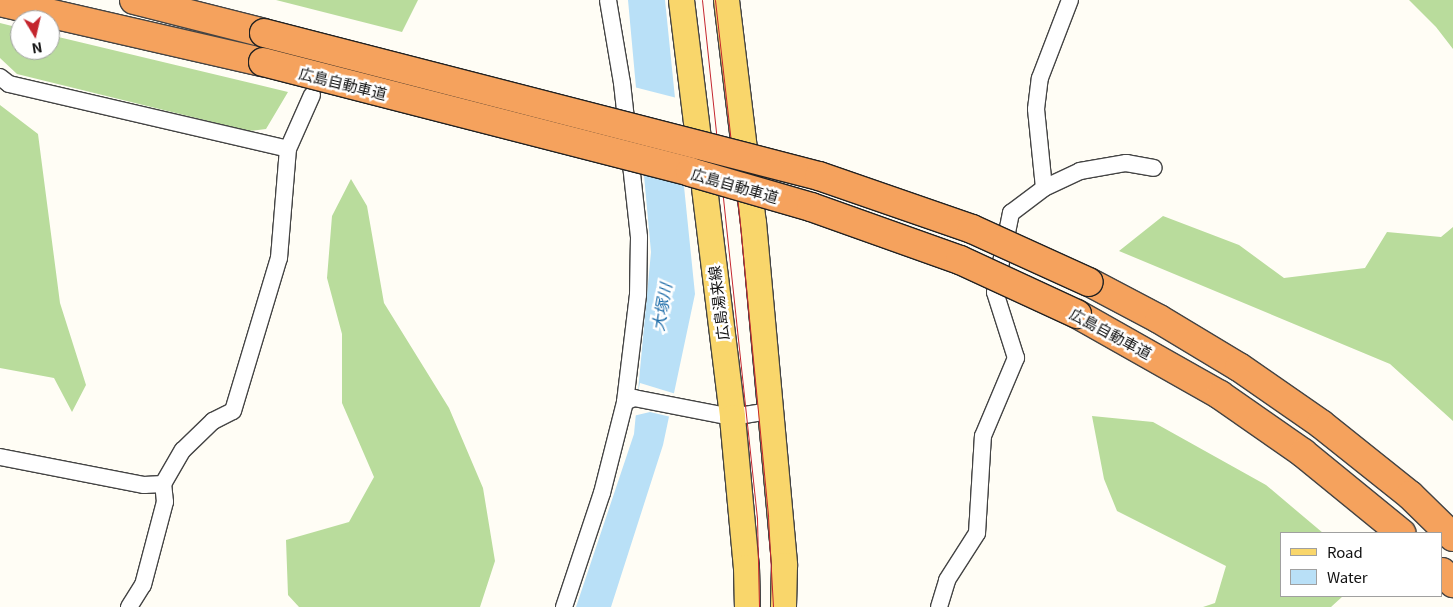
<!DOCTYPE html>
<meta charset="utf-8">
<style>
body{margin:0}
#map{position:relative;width:1453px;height:607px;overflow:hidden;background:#fffdf5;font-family:Georgia,"Noto Sans JP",serif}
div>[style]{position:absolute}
.forest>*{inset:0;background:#b9dc9c}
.water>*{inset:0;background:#b9e0f7}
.pier>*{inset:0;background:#fffdf5}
.roads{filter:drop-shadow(1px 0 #444) drop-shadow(-1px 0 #444) drop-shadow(0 1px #444) drop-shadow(0 -1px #444)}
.street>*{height:16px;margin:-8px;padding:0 8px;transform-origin:8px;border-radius:8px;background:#fff}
.primary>*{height:25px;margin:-12.5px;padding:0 12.5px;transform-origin:12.5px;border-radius:12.5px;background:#f9d66b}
.highway>*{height:28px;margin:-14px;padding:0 14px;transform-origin:14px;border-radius:14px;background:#f5a25d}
.tram>*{height:1px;margin:-0.5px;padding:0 0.5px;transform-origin:0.5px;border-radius:0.5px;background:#c4262e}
.bridges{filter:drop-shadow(1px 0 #222) drop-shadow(-1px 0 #222) drop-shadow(0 1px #222) drop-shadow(0 -1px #222)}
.highway-bridge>*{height:28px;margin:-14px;padding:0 14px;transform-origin:14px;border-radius:14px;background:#f5a25d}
span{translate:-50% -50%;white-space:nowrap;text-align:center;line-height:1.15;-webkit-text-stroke:5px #fff;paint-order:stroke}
.street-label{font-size:15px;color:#111}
.water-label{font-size:16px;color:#1768a6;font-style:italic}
.legend{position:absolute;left:1280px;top:532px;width:162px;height:65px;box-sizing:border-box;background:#fff;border:1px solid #a0a0a0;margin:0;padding:6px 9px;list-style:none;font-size:15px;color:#111}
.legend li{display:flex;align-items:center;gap:10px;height:25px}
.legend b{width:25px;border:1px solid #a0a0a0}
.north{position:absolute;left:10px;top:10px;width:50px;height:50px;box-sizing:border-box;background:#fff;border:1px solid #a0a0a0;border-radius:50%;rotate:171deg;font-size:14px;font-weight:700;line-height:20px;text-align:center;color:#111}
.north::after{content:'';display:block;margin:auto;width:18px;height:22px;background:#c4262e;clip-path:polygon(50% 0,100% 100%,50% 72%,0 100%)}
</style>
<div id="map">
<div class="forest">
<div style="clip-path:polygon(276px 0,418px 0,402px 32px)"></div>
<div style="clip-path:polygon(1409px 0,1453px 0,1453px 49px,1436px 27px)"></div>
<div style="clip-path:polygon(0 23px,20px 28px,20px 50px,50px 50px,50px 35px,288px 92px,266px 129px,249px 131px,17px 74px,0 58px)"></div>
<div style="clip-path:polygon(0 105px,38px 134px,60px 303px,86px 385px,72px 412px,54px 378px,0 368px)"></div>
<div style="clip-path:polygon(351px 179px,367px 206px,384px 303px,449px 408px,483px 488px,495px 561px,480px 607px,299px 607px,288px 595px,286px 540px,349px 522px,374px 477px,342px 403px,342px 334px,327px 278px,332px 216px)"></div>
<div style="clip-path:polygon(1163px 216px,1239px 245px,1284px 278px,1365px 268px,1387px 232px,1441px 237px,1453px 227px,1453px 421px,1390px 364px,1119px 251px)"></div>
<div style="clip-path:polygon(1092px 416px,1153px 422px,1266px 485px,1323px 533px,1282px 533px,1282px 596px,1343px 596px,1331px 607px,1203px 607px,1215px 603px,1226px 566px,1117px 511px,1104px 479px)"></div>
</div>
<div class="water">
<div style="clip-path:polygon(628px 0,665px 0,695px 294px,663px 445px,611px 607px,576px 607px,634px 434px,651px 252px)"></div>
</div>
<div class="pier">
<div style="clip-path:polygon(634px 87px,677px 98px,685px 178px,641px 167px)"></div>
<div style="clip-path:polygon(640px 383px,676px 394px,671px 417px,650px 412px,633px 416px)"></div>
</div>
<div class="roads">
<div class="street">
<div style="left:0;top:77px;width:11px;rotate:38deg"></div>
<div style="left:9px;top:84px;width:286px;rotate:13.1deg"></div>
<div style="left:1044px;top:188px;width:79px;rotate:-95.8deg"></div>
<div style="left:1036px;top:109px;width:31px;rotate:-83deg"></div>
<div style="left:1040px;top:78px;width:84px;rotate:-69deg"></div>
<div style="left:625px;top:402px;width:10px;rotate:-24deg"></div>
<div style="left:634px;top:398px;width:100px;rotate:11deg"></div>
<div style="left:732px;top:417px;width:37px;rotate:-9deg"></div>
<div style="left:0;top:457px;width:147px;rotate:11deg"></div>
<div style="left:144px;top:485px;width:19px;rotate:-3deg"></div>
<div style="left:163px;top:484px;width:39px;rotate:-60deg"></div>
<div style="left:183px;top:450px;width:42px;rotate:-44deg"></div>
<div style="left:213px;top:421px;width:22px;rotate:-27deg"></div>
<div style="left:233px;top:411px;width:160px;rotate:-73.3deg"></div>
<div style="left:279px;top:258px;width:109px;rotate:-85.3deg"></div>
<div style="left:288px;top:149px;width:59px;rotate:-66deg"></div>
<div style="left:129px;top:607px;width:26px;rotate:-58deg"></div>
<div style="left:143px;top:585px;width:86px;rotate:-75.2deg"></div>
<div style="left:165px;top:502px;width:18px;rotate:-96deg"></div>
<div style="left:564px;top:607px;width:120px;rotate:-71.6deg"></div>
<div style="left:602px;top:493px;width:94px;rotate:-75.8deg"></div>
<div style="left:625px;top:402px;width:108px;rotate:-83.1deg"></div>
<div style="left:638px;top:295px;width:58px;rotate:-89deg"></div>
<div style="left:639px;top:237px;width:155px;rotate:-96.3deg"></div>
<div style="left:622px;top:83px;width:84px;rotate:-99.6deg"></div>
<div style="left:939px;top:607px;width:28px;rotate:-73deg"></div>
<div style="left:947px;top:580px;width:56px;rotate:-57.4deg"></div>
<div style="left:977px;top:533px;width:97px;rotate:-86.5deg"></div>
<div style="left:983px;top:436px;width:85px;rotate:-67.1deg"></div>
<div style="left:1016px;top:358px;width:69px;rotate:-107.7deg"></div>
<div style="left:995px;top:292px;width:81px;rotate:-78.6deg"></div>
<div style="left:1011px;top:213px;width:41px;rotate:-37.1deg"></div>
<div style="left:1044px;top:188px;width:40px;rotate:-25deg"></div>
<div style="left:1080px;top:171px;width:47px;rotate:-9.9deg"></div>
<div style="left:1126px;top:163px;width:28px;rotate:10deg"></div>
</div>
<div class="primary">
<div style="left:681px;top:0;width:420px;rotate:83deg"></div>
<div style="left:732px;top:417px;width:151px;rotate:84.7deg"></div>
<div style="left:746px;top:567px;width:40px;rotate:88.6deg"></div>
<div style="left:726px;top:0;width:224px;rotate:83.1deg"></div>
<div style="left:753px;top:222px;width:344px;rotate:84.8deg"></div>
<div style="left:784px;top:565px;width:42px;rotate:91.4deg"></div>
</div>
<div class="highway">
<div style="left:134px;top:0;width:134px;rotate:14.2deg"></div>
<div style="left:0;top:2px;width:270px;rotate:12.9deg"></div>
<div style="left:1089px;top:282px;width:79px;rotate:27.9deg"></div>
<div style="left:1159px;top:319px;width:93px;rotate:31deg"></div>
<div style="left:1239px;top:367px;width:100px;rotate:34.8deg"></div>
<div style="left:1321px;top:424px;width:114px;rotate:38.6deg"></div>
<div style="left:1410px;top:495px;width:60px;rotate:44.3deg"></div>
<div style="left:1077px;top:314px;width:164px;rotate:29.5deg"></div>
<div style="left:1220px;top:395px;width:101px;rotate:34.9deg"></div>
<div style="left:1303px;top:453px;width:127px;rotate:39.2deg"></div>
<div style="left:1442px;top:572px;width:16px;rotate:45deg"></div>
</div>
</div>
<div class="tram">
<div style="left:702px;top:0;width:521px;rotate:83.94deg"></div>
<div style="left:757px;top:518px;width:89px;rotate:88.7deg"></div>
<div style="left:715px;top:0;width:215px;rotate:83.6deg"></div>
<div style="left:739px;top:214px;width:304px;rotate:84.5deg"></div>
<div style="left:768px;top:517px;width:90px;rotate:86.8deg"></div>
</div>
<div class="bridges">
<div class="highway-bridge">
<div style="left:264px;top:33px;width:573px;rotate:14.45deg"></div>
<div style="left:819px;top:176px;width:162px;rotate:19.1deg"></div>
<div style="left:972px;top:229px;width:128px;rotate:24.4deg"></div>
<div style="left:263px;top:62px;width:441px;rotate:14.4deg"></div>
<div style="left:690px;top:172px;width:126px;rotate:16.1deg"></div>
<div style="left:811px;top:207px;width:158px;rotate:19.6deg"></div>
<div style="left:960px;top:260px;width:129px;rotate:24.8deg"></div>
</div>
</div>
<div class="street-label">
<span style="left:343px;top:83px;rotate:14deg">広島自動車道</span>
<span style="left:735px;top:185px;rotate:16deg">広島自動車道</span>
<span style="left:718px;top:303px;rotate:-97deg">広島湯来線</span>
<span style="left:1111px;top:333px;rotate:28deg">広島自動車道</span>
</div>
<div class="water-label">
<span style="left:661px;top:307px;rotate:-80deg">大塚川</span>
</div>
<ul class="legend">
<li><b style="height:6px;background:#f9d66b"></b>Road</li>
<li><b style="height:14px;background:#b9e0f7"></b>Water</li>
</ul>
<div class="north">N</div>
</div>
